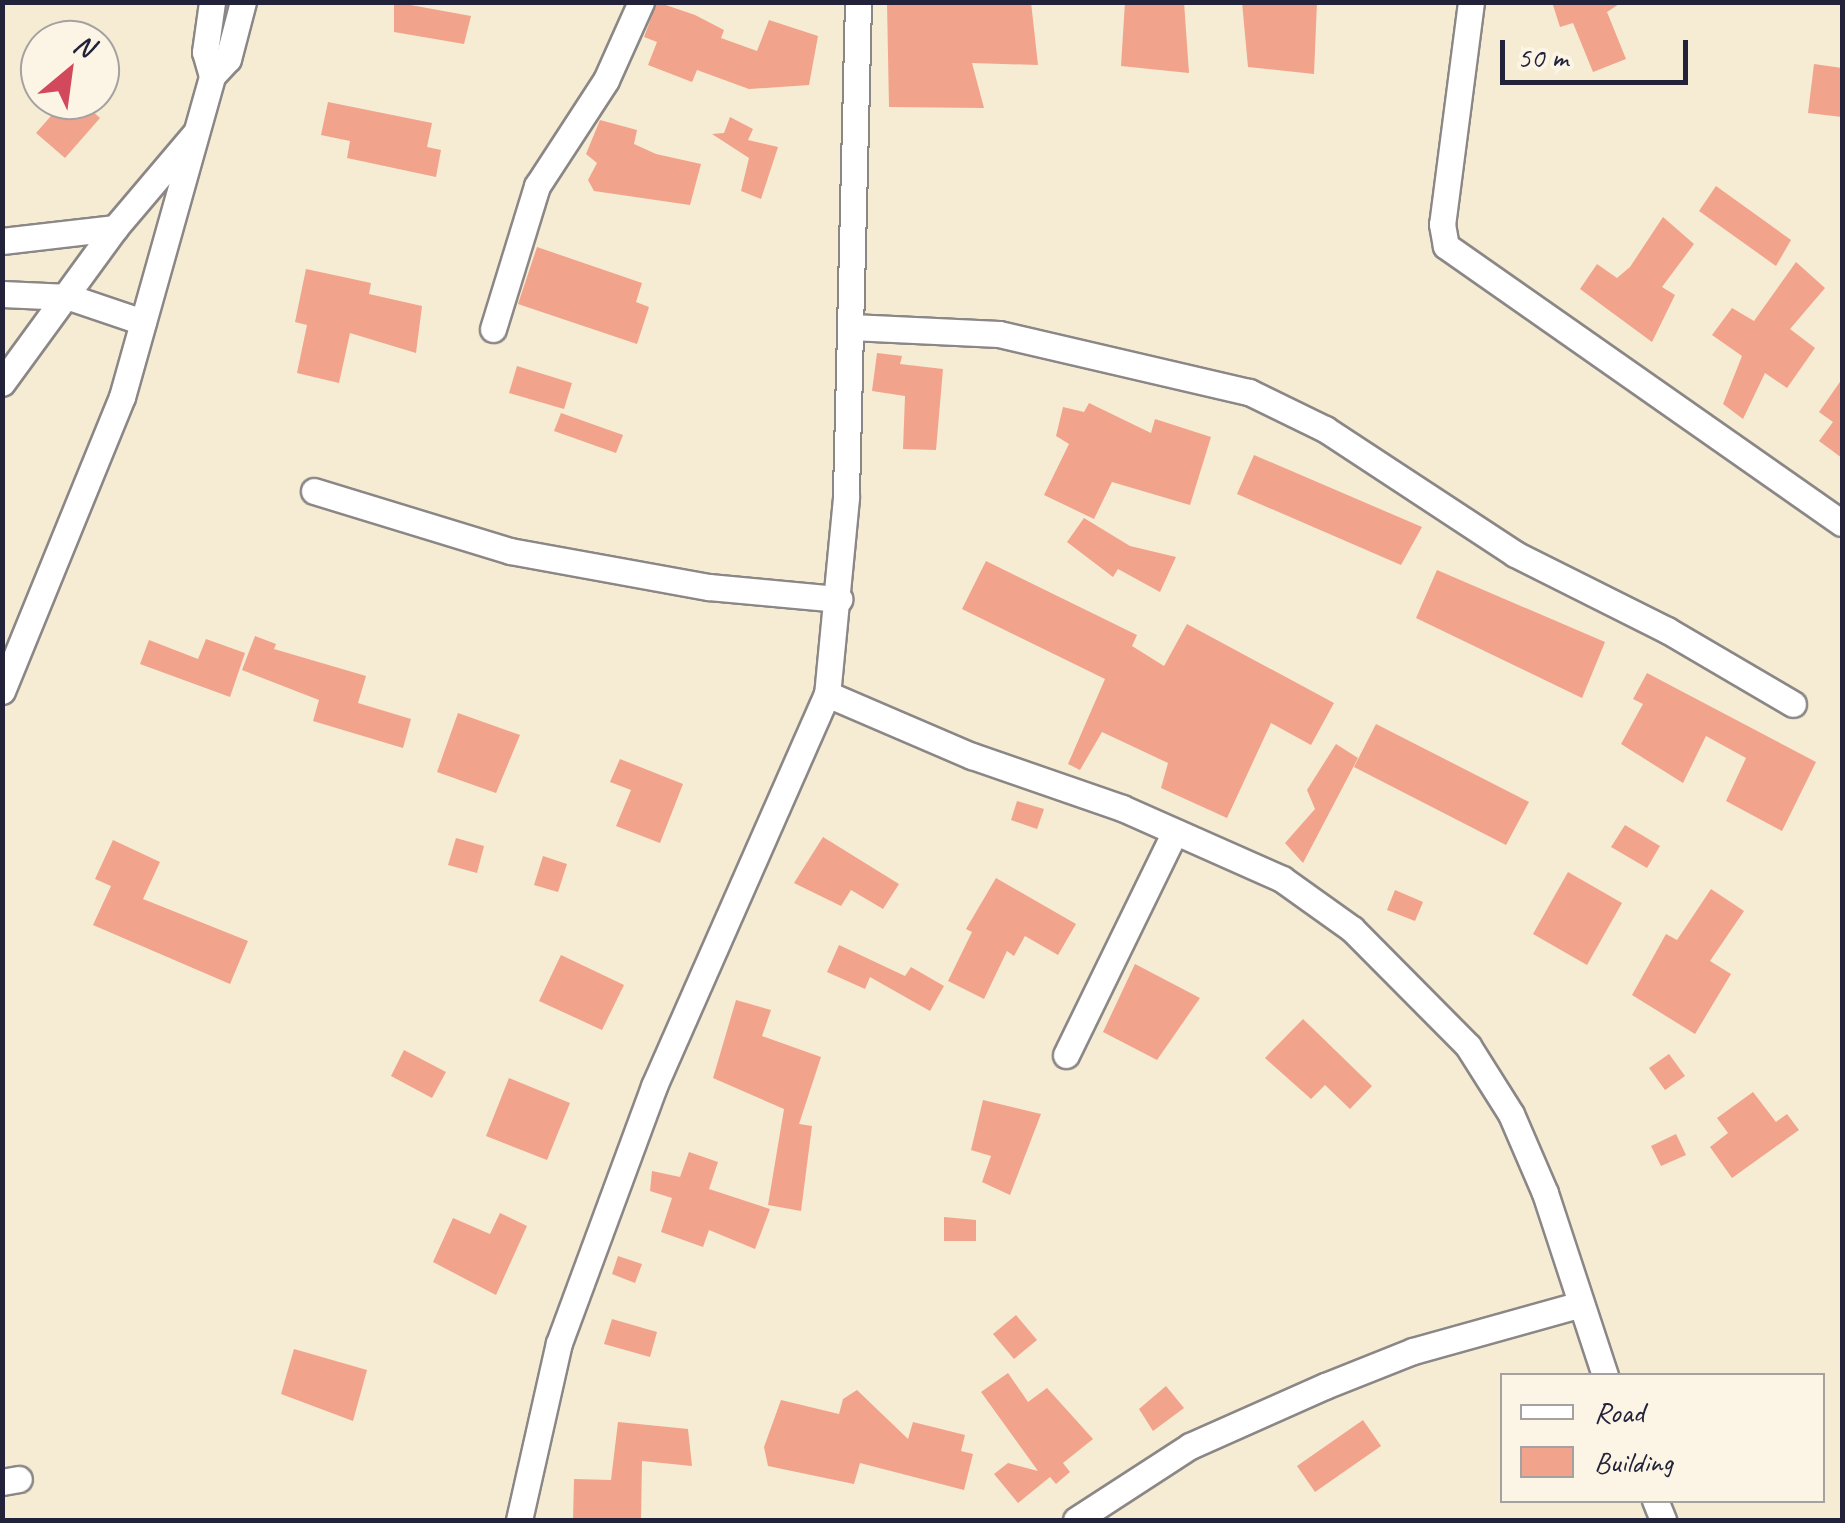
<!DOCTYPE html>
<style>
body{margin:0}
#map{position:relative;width:1845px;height:1523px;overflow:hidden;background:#f5ecd3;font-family:Caveat,sans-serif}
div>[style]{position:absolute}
.building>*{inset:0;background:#f2a38c}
.roads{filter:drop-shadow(2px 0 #8c8787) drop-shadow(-2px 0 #8c8787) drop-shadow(0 2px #8c8787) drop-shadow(0 -2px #8c8787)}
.minor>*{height:25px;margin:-12.5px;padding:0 12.5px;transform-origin:12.5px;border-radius:12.5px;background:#fff}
span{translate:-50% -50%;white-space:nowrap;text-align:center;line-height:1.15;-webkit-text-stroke:9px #fcf5e5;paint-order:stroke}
.frame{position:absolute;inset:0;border:5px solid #22223b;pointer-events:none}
.legend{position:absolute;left:1500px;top:1373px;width:325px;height:130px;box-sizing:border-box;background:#fcf5e5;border:2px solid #a5a1a1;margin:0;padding:12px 18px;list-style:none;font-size:30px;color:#22223b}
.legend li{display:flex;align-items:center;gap:20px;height:50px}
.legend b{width:50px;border:2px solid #a5a1a1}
.north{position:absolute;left:20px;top:20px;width:100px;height:100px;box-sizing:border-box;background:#fcf5e5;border:2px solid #a5a1a1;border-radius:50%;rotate:29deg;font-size:28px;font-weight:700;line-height:40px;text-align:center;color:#22223b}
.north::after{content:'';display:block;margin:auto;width:35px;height:45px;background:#d1495b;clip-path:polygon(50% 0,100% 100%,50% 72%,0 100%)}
.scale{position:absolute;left:1500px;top:40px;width:188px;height:45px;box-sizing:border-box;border:5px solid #22223b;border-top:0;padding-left:12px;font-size:30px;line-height:35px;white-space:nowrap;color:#22223b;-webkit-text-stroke:8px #fcf5e5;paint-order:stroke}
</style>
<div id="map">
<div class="building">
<div style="clip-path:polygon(394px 2px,471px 16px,464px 44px,394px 32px)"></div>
<div style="clip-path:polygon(657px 2px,695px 15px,724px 30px,721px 38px,757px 51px,769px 20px,818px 36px,809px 85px,749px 89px,697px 70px,692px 82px,648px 65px,657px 42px,644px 37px)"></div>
<div style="clip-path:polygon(887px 2px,1031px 2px,1038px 65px,972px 63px,984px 108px,889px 107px)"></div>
<div style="clip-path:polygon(1125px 2px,1184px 2px,1189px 73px,1121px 66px)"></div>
<div style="clip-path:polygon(1242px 2px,1317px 2px,1314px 74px,1248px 67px)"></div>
<div style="clip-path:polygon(1552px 2px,1622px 2px,1607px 12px,1626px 59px,1593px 72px,1573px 23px,1560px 27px)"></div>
<div style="clip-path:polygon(1814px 64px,1842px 68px,1842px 117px,1808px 113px)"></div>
<div style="clip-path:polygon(65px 100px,80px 100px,100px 118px,65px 158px,36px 133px)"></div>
<div style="clip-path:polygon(328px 102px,432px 123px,427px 147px,441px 150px,436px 177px,347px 158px,350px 141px,321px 135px)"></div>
<div style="clip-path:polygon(730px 117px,753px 129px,748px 140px,778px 147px,761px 199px,741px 191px,749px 158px,712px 134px,724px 133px)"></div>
<div style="clip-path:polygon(600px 120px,637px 130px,634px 144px,656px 154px,701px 164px,690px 205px,594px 191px,588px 180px,597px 163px,586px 154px)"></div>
<div style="clip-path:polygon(1716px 186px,1791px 240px,1776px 266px,1699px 211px)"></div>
<div style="clip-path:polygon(1663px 217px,1694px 244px,1662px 287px,1675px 295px,1652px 342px,1580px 289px,1597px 264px,1617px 278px,1630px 267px)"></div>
<div style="clip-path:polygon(537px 247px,642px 283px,636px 302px,649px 307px,637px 344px,518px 304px)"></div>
<div style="clip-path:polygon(1796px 262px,1825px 288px,1790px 329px,1815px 348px,1787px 388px,1765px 373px,1743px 419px,1723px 404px,1742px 356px,1712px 335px,1732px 308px,1754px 321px)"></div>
<div style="clip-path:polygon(306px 269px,371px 283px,369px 294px,422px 306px,416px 353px,350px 333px,339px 383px,297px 373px,307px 325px,295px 322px)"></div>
<div style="clip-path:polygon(877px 353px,902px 356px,900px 364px,943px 369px,936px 450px,903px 449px,905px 396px,872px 391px)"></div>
<div style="clip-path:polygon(517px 366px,572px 383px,564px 409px,509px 393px)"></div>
<div style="clip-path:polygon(1842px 379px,1842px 458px,1819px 441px,1833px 422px,1819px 412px)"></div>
<div style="clip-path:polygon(1089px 403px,1151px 433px,1155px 419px,1211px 437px,1190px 505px,1112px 482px,1094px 519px,1044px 495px,1069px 444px,1056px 436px,1063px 407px,1084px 412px)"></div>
<div style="clip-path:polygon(561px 413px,623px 435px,616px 453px,554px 431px)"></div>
<div style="clip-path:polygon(1254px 455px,1422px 527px,1401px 565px,1237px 494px)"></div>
<div style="clip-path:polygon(1084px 518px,1130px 546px,1176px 557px,1160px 592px,1118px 569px,1113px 577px,1067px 542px)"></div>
<div style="clip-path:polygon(986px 561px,1137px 635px,1132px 646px,1164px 666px,1187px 624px,1334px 703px,1311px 745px,1271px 723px,1227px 818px,1161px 788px,1168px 763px,1102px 732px,1080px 770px,1068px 764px,1105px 679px,962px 609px)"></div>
<div style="clip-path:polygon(1437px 570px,1605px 642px,1582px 698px,1416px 618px)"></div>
<div style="clip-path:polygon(255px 636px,276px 644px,274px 649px,366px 676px,358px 703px,411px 719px,403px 748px,313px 721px,319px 700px,242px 670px)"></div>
<div style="clip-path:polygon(206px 639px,245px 653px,230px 697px,140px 664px,149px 640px,198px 659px)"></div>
<div style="clip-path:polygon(1647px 673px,1816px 762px,1782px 831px,1726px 801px,1746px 758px,1706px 736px,1683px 783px,1621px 744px,1643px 704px,1633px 699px)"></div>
<div style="clip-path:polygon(458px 713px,520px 735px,496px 793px,437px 772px)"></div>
<div style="clip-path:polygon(1376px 724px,1529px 802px,1506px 845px,1354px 767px)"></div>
<div style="clip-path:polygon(1336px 744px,1358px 758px,1303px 863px,1285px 843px,1315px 809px,1307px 790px)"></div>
<div style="clip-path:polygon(620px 759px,683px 784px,660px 843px,616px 826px,631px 790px,610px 782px)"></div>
<div style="clip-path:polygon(1017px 801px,1044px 809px,1037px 829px,1011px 820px)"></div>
<div style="clip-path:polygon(1625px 825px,1660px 846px,1647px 868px,1611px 847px)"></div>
<div style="clip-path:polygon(823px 837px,899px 884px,883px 909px,851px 890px,841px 906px,794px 883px)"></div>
<div style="clip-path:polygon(456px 838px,484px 846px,477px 873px,448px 865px)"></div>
<div style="clip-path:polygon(113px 840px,160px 862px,143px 899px,248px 941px,230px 984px,93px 925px,111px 886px,95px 879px)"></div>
<div style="clip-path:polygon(543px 856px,567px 864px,558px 892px,534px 885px)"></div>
<div style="clip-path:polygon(1568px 872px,1622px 903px,1587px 965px,1533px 934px)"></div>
<div style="clip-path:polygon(996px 878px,1076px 924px,1058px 955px,1025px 936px,1014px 956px,1007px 951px,984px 999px,948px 981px,972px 932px,966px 929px)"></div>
<div style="clip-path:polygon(1711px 889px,1744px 911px,1710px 961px,1731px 974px,1695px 1034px,1632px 995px,1666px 934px,1677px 940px)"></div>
<div style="clip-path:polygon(1395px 890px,1423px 902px,1415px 921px,1387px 910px)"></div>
<div style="clip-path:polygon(839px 945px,905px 976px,911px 967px,944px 986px,930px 1011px,870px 977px,865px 989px,827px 972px)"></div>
<div style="clip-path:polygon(561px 955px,624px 985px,602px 1030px,539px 1001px)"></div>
<div style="clip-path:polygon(1135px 964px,1200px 998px,1157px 1060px,1103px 1032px)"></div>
<div style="clip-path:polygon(736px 1000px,771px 1010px,762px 1036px,821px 1057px,799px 1124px,812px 1126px,801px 1211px,768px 1205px,784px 1109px,713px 1078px)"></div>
<div style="clip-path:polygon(1303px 1019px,1372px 1086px,1350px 1109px,1325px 1085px,1311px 1099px,1265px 1058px)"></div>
<div style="clip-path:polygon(404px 1050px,446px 1072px,432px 1098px,391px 1076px)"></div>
<div style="clip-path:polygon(1669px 1054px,1685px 1076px,1665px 1090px,1649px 1068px)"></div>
<div style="clip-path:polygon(509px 1078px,570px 1103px,547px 1160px,486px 1136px)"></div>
<div style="clip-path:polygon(1753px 1092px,1776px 1122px,1787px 1114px,1799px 1130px,1732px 1178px,1710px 1147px,1728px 1133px,1717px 1118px)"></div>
<div style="clip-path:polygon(983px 1100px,1041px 1114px,1010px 1195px,982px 1182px,991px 1156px,971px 1150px)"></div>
<div style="clip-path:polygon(1676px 1134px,1686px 1155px,1661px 1166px,1651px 1146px)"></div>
<div style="clip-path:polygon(689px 1152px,718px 1162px,709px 1189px,770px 1209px,755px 1249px,709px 1230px,703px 1247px,661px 1232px,672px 1198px,650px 1191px,652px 1171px,680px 1177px)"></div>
<div style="clip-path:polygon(500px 1213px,527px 1226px,496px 1295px,433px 1262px,453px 1218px,490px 1234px)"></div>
<div style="clip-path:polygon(944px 1217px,976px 1220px,976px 1241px,944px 1241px)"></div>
<div style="clip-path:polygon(618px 1256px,642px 1264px,635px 1283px,612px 1274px)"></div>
<div style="clip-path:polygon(1016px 1315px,1037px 1340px,1014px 1359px,993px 1334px)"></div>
<div style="clip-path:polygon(612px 1319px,657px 1332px,650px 1357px,604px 1344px)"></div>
<div style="clip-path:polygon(294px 1349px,367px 1370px,353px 1421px,281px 1394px)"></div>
<div style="clip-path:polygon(1008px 1373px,1028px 1402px,1047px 1388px,1093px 1439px,1063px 1463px,1070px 1472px,1056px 1484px,1050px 1477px,1018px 1503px,994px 1474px,1008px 1463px,1038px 1471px,981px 1392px)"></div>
<div style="clip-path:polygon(1166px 1386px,1184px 1408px,1153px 1431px,1139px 1409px)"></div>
<div style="clip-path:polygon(857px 1390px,908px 1439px,913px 1422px,965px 1435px,961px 1451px,973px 1454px,964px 1490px,860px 1463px,854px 1484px,768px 1466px,764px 1447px,781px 1400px,839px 1414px,843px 1399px)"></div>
<div style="clip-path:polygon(1363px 1420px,1381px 1446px,1315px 1492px,1297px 1466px)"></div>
<div style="clip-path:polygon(618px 1422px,688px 1429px,692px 1466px,642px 1461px,641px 1520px,573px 1520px,574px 1479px,611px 1480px)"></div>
</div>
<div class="roads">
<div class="minor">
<div style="left:858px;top:2px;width:496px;rotate:91.4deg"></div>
<div style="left:846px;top:498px;width:197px;rotate:95.5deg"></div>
<div style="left:827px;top:694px;width:158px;rotate:23.2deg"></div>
<div style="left:972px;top:756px;width:159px;rotate:19.1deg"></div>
<div style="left:1122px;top:808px;width:175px;rotate:23.9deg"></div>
<div style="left:1282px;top:879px;width:86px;rotate:35.5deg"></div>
<div style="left:1352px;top:929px;width:165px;rotate:45.2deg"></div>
<div style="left:1468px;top:1046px;width:80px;rotate:57.7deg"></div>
<div style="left:1511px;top:1114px;width:86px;rotate:66.7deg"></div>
<div style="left:1545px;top:1193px;width:193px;rotate:71.8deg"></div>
<div style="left:1471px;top:2px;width:224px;rotate:97.4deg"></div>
<div style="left:1442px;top:224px;width:22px;rotate:80deg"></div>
<div style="left:1446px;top:246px;width:483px;rotate:35deg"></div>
<div style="left:212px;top:76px;width:25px;rotate:-106deg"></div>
<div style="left:205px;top:52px;width:50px;rotate:-82deg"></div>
<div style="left:2px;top:241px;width:114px;rotate:-6.6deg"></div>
<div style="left:115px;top:228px;width:122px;rotate:-49.7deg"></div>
<div style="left:2px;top:294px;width:67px;rotate:2.6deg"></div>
<div style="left:69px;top:297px;width:78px;rotate:18.7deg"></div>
<div style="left:851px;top:327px;width:148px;rotate:2.7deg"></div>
<div style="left:999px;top:334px;width:257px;rotate:13.1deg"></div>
<div style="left:1249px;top:392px;width:85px;rotate:26deg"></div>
<div style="left:1325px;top:429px;width:227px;rotate:33.3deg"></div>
<div style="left:1515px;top:554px;width:170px;rotate:26.6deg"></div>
<div style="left:1667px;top:630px;width:146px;rotate:30.4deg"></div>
<div style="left:493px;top:329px;width:150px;rotate:-72.9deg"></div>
<div style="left:537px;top:186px;width:126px;rotate:-56.9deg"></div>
<div style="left:606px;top:80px;width:85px;rotate:-65.8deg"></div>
<div style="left:2px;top:383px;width:192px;rotate:-53.9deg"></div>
<div style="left:314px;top:491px;width:205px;rotate:17deg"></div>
<div style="left:510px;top:551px;width:202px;rotate:10.3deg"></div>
<div style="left:709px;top:587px;width:131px;rotate:5.3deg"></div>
<div style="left:2px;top:691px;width:318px;rotate:-67.8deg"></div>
<div style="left:122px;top:397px;width:333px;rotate:-74.3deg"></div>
<div style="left:212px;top:76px;width:23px;rotate:-47deg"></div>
<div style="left:228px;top:59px;width:59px;rotate:-75.3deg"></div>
<div style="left:1066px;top:1055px;width:248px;rotate:-64deg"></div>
<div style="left:2px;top:1482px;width:17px;rotate:-10deg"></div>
<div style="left:1655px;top:1500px;width:22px;rotate:68deg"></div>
<div style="left:519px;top:1520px;width:181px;rotate:-77.3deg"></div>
<div style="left:559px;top:1343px;width:274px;rotate:-69.7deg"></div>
<div style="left:654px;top:1086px;width:428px;rotate:-66.2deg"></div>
<div style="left:1076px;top:1520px;width:136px;rotate:-33deg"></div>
<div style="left:1190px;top:1446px;width:148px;rotate:-24deg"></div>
<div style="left:1325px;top:1386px;width:95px;rotate:-21.7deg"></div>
<div style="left:1413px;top:1351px;width:174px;rotate:-15.6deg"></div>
</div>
</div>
<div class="frame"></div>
<ul class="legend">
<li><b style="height:12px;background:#fff"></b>Road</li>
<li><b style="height:28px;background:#f2a38c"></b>Building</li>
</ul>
<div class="north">N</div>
<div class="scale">50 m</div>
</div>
